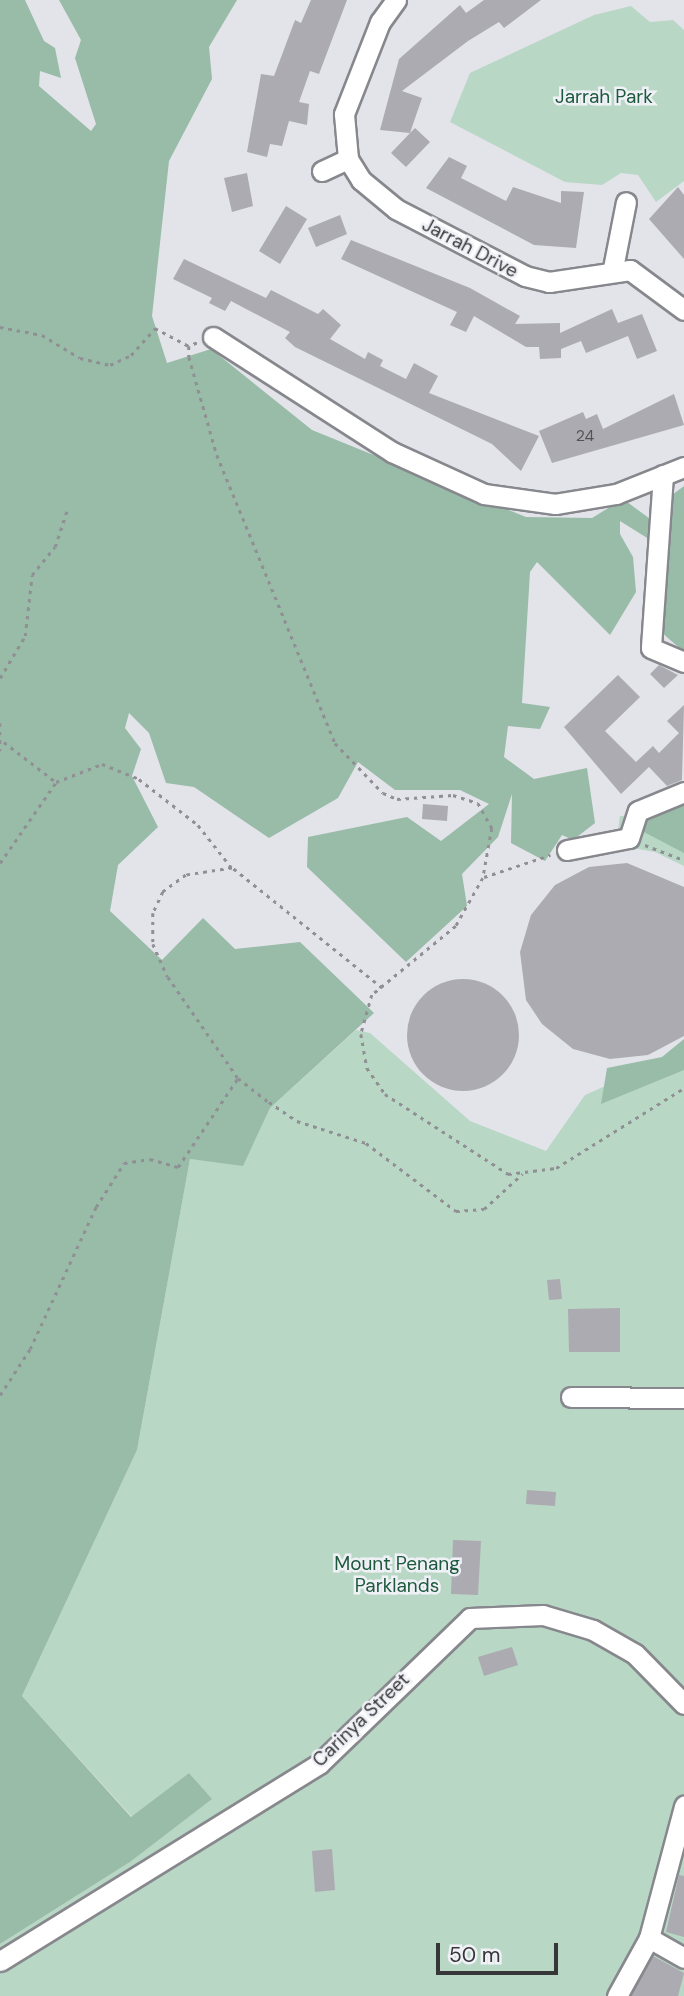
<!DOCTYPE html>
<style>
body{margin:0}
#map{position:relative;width:684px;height:1996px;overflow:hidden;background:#e3e3ea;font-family:"DM Sans",sans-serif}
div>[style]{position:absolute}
.green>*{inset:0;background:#b9d7c5}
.forest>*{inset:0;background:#98bca7}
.building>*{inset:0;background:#ababb1}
.round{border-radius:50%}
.path>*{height:2.5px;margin-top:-1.25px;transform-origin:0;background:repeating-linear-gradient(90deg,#8f8f94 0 3.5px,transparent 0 8.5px)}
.roads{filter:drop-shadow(2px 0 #87888d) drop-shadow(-2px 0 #87888d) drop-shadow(0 2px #87888d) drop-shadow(0 -2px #87888d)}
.minor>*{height:19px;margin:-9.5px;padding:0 9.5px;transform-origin:9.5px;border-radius:9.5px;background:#fff}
span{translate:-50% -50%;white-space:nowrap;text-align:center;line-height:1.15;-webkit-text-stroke:5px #f0f1f7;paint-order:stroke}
.number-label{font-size:16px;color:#545457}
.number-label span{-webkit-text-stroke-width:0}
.park-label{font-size:19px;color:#1d593c}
.street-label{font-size:19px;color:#373739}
.scale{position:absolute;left:436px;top:1943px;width:122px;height:32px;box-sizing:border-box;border:4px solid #373739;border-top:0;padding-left:9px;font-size:21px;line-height:24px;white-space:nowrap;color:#373739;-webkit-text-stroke:5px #f0f1f7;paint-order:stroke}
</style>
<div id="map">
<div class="green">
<div style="clip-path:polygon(631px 6px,650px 22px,673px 20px,684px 30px,684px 181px,656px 202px,638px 175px,621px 173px,602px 185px,565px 182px,450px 122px,470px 73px,594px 15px)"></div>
<div style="clip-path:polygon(684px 815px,684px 866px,655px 852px,616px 845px,620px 816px)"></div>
<div style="clip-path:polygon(356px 1030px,370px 1033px,470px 1121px,546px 1151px,585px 1095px,684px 1051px,684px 1996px,0 1996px,0 1944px,130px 1862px,211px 1799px,189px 1773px,132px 1817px,22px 1696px,137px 1450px,190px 1159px,243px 1165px,270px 1108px)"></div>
</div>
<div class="forest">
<div style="clip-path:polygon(0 0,25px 0,44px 41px,55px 48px,61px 78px,40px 71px,39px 86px,91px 131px,96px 124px,75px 58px,81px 40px,59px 0,237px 0,209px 47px,212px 79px,169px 161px,152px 316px,167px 363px,211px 349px,312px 430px,526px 517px,592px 518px,623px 499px,657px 524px,672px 495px,684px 486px,684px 652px,660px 631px,660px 546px,620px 521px,620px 534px,633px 557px,636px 592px,610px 635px,537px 562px,530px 572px,522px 703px,550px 707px,540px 729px,508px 726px,504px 757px,534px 779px,587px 768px,595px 823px,573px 840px,562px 835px,545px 861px,511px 843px,512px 794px,498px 837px,462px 874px,467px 906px,406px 962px,307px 867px,308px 837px,407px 817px,441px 841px,489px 804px,460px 790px,395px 790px,358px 762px,338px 798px,269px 838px,194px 787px,166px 783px,149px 733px,129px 713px,125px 728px,141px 749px,132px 776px,158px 827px,118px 865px,110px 911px,162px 960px,203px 918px,235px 949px,300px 942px,374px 1013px,270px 1108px,243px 1166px,190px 1159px,137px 1450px,22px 1696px,131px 1817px,189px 1773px,212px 1799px,130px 1862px,0 1944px)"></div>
<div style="clip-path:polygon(684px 791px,684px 853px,640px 830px,657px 808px)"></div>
<div style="clip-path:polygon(684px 1039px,684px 1070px,601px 1104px,607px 1068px,662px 1057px)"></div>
</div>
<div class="building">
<div style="clip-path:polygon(311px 0,347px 0,319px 74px,310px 71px,299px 102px,309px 104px,307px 125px,289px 121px,282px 146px,270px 144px,267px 157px,247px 152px,261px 74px,274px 76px,295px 20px,301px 23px)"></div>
<div style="clip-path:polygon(484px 0,541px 0,504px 28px,499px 22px,468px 41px,402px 91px,422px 98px,410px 133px,415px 128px,430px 142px,406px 167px,391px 153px,410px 133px,380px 130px,399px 59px,460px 5px,466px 13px)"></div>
<div style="clip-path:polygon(449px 157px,467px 166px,461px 178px,506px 201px,513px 187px,561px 203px,561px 191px,584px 192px,576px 248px,534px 245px,426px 188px)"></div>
<div style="clip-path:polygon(247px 173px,253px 206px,232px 212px,224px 178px)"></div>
<div style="clip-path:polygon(678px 187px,684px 195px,684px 259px,649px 219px)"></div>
<div style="clip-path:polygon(286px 206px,307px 219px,280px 264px,259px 251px)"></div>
<div style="clip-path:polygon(340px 215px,347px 234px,316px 247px,308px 228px)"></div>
<div style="clip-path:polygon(351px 240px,470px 288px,520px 316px,515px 324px,560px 323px,560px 333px,612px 309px,618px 323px,642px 314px,657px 351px,637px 359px,628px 336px,586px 353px,581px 341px,561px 349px,561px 358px,540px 359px,539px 347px,526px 347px,474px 316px,466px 332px,450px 325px,457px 312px,341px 259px)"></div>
<div style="clip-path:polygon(184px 259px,266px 298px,271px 290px,318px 314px,323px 309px,341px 325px,330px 339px,365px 359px,368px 352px,383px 360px,380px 366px,406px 379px,414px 363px,438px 376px,429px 393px,539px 436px,521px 471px,492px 444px,295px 347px,285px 338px,290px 332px,231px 301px,225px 311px,209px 303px,212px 298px,173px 279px)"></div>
<div style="clip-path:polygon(674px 394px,684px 425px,552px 463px,539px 431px,583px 412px,586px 419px,597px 414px,603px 429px)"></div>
<div style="clip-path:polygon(659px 665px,678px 675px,664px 688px,650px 674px)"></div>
<div style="clip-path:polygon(618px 675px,640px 697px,605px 731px,636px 762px,653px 746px,659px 753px,679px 733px,667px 721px,684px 705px,682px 780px,667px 786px,649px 767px,621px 794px,564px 727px)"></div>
<div style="clip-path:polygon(423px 804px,448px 806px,447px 821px,422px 819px)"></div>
<div style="clip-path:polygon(627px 863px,684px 887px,684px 1036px,648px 1055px,610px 1059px,573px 1049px,542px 1024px,526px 1000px,520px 952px,531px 915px,555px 885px,589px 867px)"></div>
<div class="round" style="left:407px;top:979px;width:112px;height:112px"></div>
<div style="clip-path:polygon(560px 1279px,562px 1299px,549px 1300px,547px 1280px)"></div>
<div style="clip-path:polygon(620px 1308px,620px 1352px,569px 1352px,568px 1309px)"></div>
<div style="clip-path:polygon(527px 1490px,556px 1492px,555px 1506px,526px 1504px)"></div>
<div style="clip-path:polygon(453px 1540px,481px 1541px,478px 1595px,451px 1594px)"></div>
<div style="clip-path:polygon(512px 1647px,518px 1665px,484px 1676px,478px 1657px)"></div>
<div style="clip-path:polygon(332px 1849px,335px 1890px,315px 1892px,312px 1851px)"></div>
<div style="clip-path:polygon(679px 1875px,684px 1876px,684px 1937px,666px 1932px)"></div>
<div style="clip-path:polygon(653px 1956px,684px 1973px,678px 1996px,631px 1996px)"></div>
</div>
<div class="path">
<div style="left:0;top:327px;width:43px;rotate:10.8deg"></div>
<div style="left:42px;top:335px;width:44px;rotate:31.2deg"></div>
<div style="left:80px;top:358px;width:31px;rotate:13deg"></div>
<div style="left:110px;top:365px;width:23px;rotate:-25deg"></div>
<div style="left:131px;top:355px;width:36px;rotate:-48deg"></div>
<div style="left:155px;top:328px;width:38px;rotate:28deg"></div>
<div style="left:197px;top:343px;width:9px;rotate:159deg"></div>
<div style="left:189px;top:346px;width:11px;rotate:90deg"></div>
<div style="left:189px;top:357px;width:102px;rotate:74.1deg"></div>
<div style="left:217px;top:455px;width:311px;rotate:67.7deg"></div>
<div style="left:335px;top:743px;width:69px;rotate:46.2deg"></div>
<div style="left:383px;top:793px;width:15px;rotate:23deg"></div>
<div style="left:397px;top:799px;width:56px;rotate:-4.1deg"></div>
<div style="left:453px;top:795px;width:26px;rotate:18deg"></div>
<div style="left:478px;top:803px;width:29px;rotate:61deg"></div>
<div style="left:492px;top:828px;width:51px;rotate:100.2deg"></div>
<div style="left:483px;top:878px;width:55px;rotate:119.4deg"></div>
<div style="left:456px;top:926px;width:109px;rotate:140.6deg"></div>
<div style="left:372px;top:995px;width:41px;rotate:105.8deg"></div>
<div style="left:361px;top:1034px;width:35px;rotate:80deg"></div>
<div style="left:367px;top:1068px;width:32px;rotate:55deg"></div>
<div style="left:385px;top:1094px;width:147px;rotate:33deg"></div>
<div style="left:508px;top:1174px;width:48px;rotate:-7.1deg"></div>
<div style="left:556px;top:1168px;width:151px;rotate:-32deg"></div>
<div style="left:0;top:678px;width:49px;rotate:-59.2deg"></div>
<div style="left:25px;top:636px;width:61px;rotate:-83.5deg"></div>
<div style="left:32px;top:575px;width:36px;rotate:-51deg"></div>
<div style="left:55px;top:547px;width:38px;rotate:-72deg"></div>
<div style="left:0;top:723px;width:28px;rotate:90deg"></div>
<div style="left:4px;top:742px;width:66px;rotate:37.6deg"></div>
<div style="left:56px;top:782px;width:49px;rotate:-21.4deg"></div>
<div style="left:102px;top:764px;width:40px;rotate:22deg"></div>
<div style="left:139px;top:779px;width:75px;rotate:37.9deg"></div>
<div style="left:198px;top:825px;width:55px;rotate:51.7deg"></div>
<div style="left:645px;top:845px;width:42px;rotate:21deg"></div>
<div style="left:0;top:863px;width:98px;rotate:-55.3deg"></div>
<div style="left:484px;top:877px;width:70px;rotate:-18.4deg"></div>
<div style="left:382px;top:988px;width:192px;rotate:-141.3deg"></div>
<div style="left:232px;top:868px;width:47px;rotate:171.3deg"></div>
<div style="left:186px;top:875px;width:29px;rotate:144deg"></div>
<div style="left:163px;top:892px;width:23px;rotate:115deg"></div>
<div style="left:153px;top:913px;width:31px;rotate:90deg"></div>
<div style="left:153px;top:944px;width:36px;rotate:66deg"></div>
<div style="left:168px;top:977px;width:123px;rotate:55.3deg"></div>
<div style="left:238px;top:1078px;width:39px;rotate:38deg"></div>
<div style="left:269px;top:1102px;width:34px;rotate:34deg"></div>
<div style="left:297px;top:1121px;width:72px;rotate:17.7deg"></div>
<div style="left:366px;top:1143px;width:113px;rotate:37.1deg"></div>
<div style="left:456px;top:1211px;width:28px;rotate:-4deg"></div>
<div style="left:484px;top:1209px;width:52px;rotate:-42.6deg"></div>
<div style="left:0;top:1395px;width:55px;rotate:-56.9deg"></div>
<div style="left:30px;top:1349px;width:157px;rotate:-65.1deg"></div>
<div style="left:96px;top:1207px;width:52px;rotate:-57.5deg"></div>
<div style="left:124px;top:1163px;width:26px;rotate:-9deg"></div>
<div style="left:150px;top:1159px;width:29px;rotate:16deg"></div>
<div style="left:178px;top:1167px;width:107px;rotate:-56deg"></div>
</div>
<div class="roads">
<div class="minor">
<div style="left:396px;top:0;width:27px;rotate:126deg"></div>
<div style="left:380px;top:22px;width:99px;rotate:111.4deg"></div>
<div style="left:344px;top:114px;width:45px;rotate:84.9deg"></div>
<div style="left:348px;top:159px;width:25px;rotate:58deg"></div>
<div style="left:361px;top:180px;width:45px;rotate:39.6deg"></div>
<div style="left:396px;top:209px;width:145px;rotate:27.4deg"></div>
<div style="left:525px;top:276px;width:25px;rotate:14deg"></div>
<div style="left:549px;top:282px;width:82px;rotate:-8.4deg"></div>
<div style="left:630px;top:270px;width:67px;rotate:36.5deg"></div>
<div style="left:322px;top:171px;width:29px;rotate:-25deg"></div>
<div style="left:613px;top:268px;width:67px;rotate:-78.9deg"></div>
<div style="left:213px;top:337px;width:213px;rotate:32.7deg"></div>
<div style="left:392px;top:452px;width:101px;rotate:24.5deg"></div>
<div style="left:484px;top:494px;width:72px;rotate:8deg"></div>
<div style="left:555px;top:504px;width:62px;rotate:-9.3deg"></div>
<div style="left:616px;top:494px;width:73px;rotate:-21.7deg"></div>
<div style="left:663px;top:475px;width:173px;rotate:94deg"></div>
<div style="left:651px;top:648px;width:36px;rotate:23deg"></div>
<div style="left:567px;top:850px;width:63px;rotate:-11deg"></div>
<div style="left:629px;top:838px;width:28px;rotate:-72deg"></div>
<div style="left:638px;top:811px;width:50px;rotate:-22.4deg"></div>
<div style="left:571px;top:1397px;width:113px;rotate:0.5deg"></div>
<div style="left:649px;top:1938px;width:40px;rotate:29.7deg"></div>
<div style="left:0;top:1961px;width:375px;rotate:-31.7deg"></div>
<div style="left:319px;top:1764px;width:210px;rotate:-44deg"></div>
<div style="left:470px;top:1618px;width:73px;rotate:-2.4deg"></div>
<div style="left:543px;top:1615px;width:52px;rotate:16.7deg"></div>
<div style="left:593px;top:1630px;width:48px;rotate:29.7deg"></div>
<div style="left:635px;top:1654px;width:70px;rotate:45.6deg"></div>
<div style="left:617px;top:1996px;width:66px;rotate:-61.1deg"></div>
<div style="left:649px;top:1938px;width:137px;rotate:-75.1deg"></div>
</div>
</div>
<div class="number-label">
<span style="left:585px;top:436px">24</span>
</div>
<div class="park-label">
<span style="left:604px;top:97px">Jarrah Park</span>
<span style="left:397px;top:1575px">Mount Penang<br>Parklands</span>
</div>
<div class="street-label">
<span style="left:470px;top:248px;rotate:28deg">Jarrah Drive</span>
<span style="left:361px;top:1720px;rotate:-44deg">Carinya Street</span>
</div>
<div class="scale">50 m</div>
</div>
